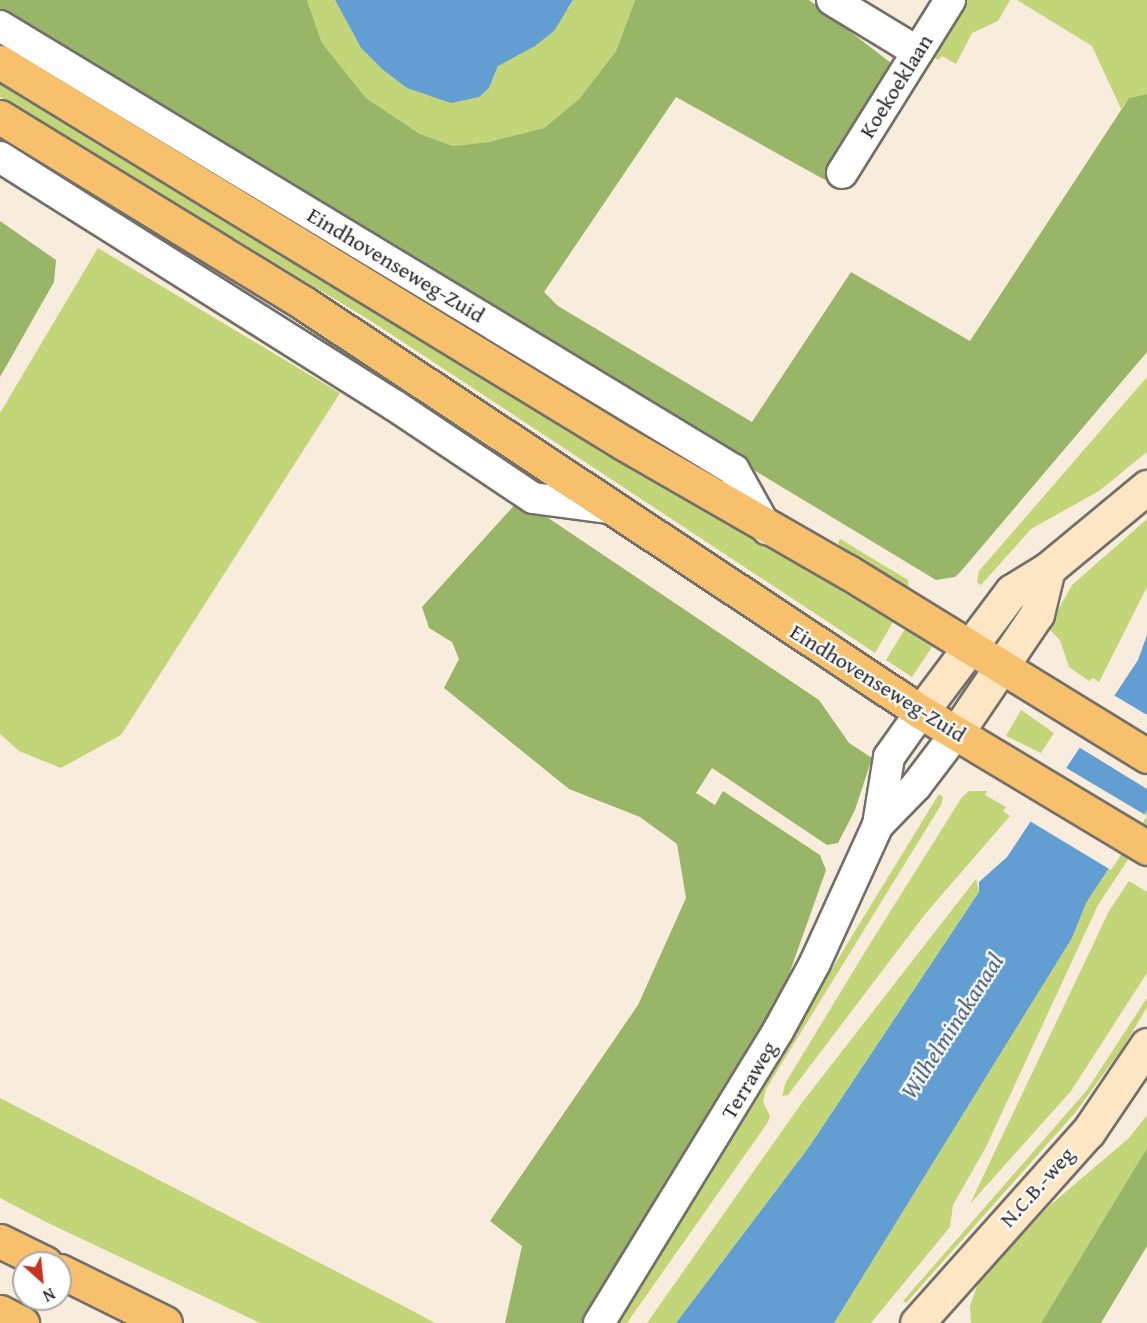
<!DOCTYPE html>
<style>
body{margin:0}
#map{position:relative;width:1147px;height:1323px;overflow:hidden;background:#f8ecdc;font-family:"Gentium Book Plus",serif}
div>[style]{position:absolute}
.green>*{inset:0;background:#c2d578}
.forest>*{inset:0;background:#99b668}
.water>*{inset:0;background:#639ed3}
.pier>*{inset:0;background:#f8ecdc}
.roads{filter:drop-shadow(2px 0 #736f69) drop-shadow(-2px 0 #736f69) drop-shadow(0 2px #736f69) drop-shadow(0 -2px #736f69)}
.street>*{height:30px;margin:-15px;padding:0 15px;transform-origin:15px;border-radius:15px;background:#fff}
.secondary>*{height:33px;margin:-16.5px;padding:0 16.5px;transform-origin:16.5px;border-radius:16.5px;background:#fce6c4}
.primary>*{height:33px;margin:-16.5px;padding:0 16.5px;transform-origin:16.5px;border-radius:16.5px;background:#f7c06c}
.highway>*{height:33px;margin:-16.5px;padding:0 16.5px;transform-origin:16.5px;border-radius:16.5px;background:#f7c06c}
span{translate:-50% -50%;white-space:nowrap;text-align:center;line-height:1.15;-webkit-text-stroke:4.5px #fff;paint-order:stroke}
.street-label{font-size:22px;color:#2b2b2b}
.water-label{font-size:24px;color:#445f77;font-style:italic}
.north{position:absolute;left:12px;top:1251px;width:60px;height:60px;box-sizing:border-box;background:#fff;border:2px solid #aaa;border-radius:50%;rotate:153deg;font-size:16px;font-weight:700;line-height:24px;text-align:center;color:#2b2b2b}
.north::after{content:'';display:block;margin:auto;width:21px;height:27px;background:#c8321e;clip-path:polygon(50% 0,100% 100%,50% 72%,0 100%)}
</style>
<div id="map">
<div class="green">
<div style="clip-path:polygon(307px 0,335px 0,361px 48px,382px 69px,489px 88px,498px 66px,569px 8px,573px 0,635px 0,616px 51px,579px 99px,544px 128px,488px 142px,453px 146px,420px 134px,366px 98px,322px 43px)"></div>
<div style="clip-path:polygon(963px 0,1010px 0,998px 21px,972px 33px,956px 64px,942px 56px,938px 60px,930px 54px)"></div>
<div style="clip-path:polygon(1017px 0,1147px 0,1147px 94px,1129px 98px,1121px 109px,1092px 46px)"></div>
<div style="clip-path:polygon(0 84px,893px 622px,875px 653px,371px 321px,0 97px)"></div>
<div style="clip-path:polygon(98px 248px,340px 393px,121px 735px,61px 768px,19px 751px,0 734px,0 413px)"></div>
<div style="clip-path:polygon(1147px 377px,1147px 452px,1099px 491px,1031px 529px,981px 585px,977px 582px,979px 571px)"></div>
<div style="clip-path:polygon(1147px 519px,1147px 587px,1099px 682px,1093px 678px,1089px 681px,1069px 667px,1060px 640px,1048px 628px,1072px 585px)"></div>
<div style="clip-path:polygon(840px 539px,908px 580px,909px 594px,861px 569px,838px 543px)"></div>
<div style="clip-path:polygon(905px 629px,932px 647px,912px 677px,886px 660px)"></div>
<div style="clip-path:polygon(1021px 710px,1054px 733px,1041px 753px,1006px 736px)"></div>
<div style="clip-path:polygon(969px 791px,987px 791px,985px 795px,1006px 807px,1003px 811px,1010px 816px,926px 913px,788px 1095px,782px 1096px,786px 1082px,868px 947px,962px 797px)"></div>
<div style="clip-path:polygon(939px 794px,943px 797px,941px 805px,766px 1089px,763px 1102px,770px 1116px,768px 1122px,627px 1323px,615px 1323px)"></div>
<div style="clip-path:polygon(1147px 810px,1147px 831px,1098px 905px,986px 1147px,953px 1205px,950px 1227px,871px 1323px,834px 1323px,1072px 938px,1086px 903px)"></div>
<div style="clip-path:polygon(976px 879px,979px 892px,809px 1147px,676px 1323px,647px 1323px,801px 1104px)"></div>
<div style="clip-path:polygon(1129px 881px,1147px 892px,1147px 973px,1071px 1091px,970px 1204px,1109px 911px)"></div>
<div style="clip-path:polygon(1147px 998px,1147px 1007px,1124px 1046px,1075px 1113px,906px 1303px,903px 1301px,1087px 1090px)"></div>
<div style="clip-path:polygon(0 1098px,411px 1310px,435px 1323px,260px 1323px,48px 1223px,0 1198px)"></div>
<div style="clip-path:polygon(1147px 1115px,1147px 1148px,1041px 1323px,971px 1323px,970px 1306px,978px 1283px,1048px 1207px,1129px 1138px)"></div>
</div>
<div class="forest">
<div style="clip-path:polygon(0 0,307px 0,322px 43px,366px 98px,420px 134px,453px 146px,488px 142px,544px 128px,579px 99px,616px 51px,635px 0,809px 0,895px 66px,825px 180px,676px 97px,544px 292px,558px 306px,752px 422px,851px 272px,970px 341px,1129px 98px,1147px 94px,1147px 352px,962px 570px,955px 577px,936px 580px,0 15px)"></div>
<div style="clip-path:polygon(0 221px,56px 260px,54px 282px,0 377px)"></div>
<div style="clip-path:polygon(520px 499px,819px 700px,849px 743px,872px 758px,855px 810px,838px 843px,827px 845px,712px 768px,696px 793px,715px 805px,723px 791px,820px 855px,826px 870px,781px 997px,586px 1323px,505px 1323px,522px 1246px,490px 1221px,638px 1005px,686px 898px,677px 844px,640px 817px,569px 789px,444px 688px,459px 659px,452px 642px,429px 628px,422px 607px)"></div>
<div style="clip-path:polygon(1147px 1148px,1147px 1246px,1101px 1323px,1041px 1323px)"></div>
</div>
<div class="water">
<div style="clip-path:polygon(335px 0,573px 0,554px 31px,535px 46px,498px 66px,489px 88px,479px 97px,451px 103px,407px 88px,382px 69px,361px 48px)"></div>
<div style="clip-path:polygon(1147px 635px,1147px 810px,1086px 903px,1072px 938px,834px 1323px,676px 1323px,809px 1147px,979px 892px,979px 882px,1007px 857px,1138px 660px)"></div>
</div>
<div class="pier">
<div style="clip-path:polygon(1112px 694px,1147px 715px,1147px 789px,1077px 746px)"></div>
<div style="clip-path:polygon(1063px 766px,1147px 816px,1111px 870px,1028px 820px)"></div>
</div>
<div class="roads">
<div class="street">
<div style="left:832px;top:0;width:100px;rotate:31.2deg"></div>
<div style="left:0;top:26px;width:858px;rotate:31.17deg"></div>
<div style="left:734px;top:470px;width:68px;rotate:60.8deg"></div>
<div style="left:0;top:157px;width:466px;rotate:32.2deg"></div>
<div style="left:394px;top:405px;width:167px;rotate:33.8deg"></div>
<div style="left:533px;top:498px;width:83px;rotate:7.6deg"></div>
<div style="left:842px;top:173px;width:204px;rotate:-58deg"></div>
<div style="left:878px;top:825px;width:54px;rotate:-45.7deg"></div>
<div style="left:916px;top:786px;width:68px;rotate:-52.8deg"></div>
<div style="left:599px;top:1323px;width:342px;rotate:-58.5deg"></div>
<div style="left:778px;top:1031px;width:77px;rotate:-61.4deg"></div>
<div style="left:815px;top:963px;width:152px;rotate:-65.5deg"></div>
<div style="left:878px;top:825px;width:69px;rotate:-80.8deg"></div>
<div style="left:889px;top:757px;width:55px;rotate:-54.6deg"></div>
</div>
<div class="secondary">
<div style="left:921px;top:712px;width:151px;rotate:-53.1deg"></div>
<div style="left:1012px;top:591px;width:42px;rotate:-31.4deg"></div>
<div style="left:1048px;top:569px;width:129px;rotate:-39.6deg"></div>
<div style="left:957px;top:732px;width:143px;rotate:-55.9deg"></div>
<div style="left:1037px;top:614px;width:46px;rotate:-76.3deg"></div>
<div style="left:917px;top:1323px;width:256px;rotate:-48.2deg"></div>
<div style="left:1088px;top:1132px;width:105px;rotate:-55.9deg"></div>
</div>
<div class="primary">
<div style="left:0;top:62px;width:732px;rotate:31.43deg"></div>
<div style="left:625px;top:444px;width:257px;rotate:29.9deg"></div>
<div style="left:848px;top:572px;width:351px;rotate:31.6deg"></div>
<div style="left:0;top:117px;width:358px;rotate:31.5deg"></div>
<div style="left:305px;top:304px;width:739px;rotate:33.52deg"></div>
<div style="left:921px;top:712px;width:264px;rotate:31deg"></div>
</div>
<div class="highway">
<div style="left:0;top:1241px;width:50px;rotate:26.1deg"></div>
<div style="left:60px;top:1271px;width:117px;rotate:26.3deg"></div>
<div style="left:0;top:1312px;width:25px;rotate:27deg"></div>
</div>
</div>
<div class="street-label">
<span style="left:896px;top:86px;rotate:-58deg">Koekoeklaan</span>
<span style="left:396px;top:265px;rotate:31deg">Eindhovenseweg-Zuid</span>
<span style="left:878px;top:683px;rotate:32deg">Eindhovenseweg-Zuid</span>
<span style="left:749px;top:1080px;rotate:-59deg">Terraweg</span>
<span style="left:1037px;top:1187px;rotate:-48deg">N.C.B.-weg</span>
</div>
<div class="water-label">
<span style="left:952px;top:1026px;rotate:-57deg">Wilhelminakanaal</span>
</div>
<div class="north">N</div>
</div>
